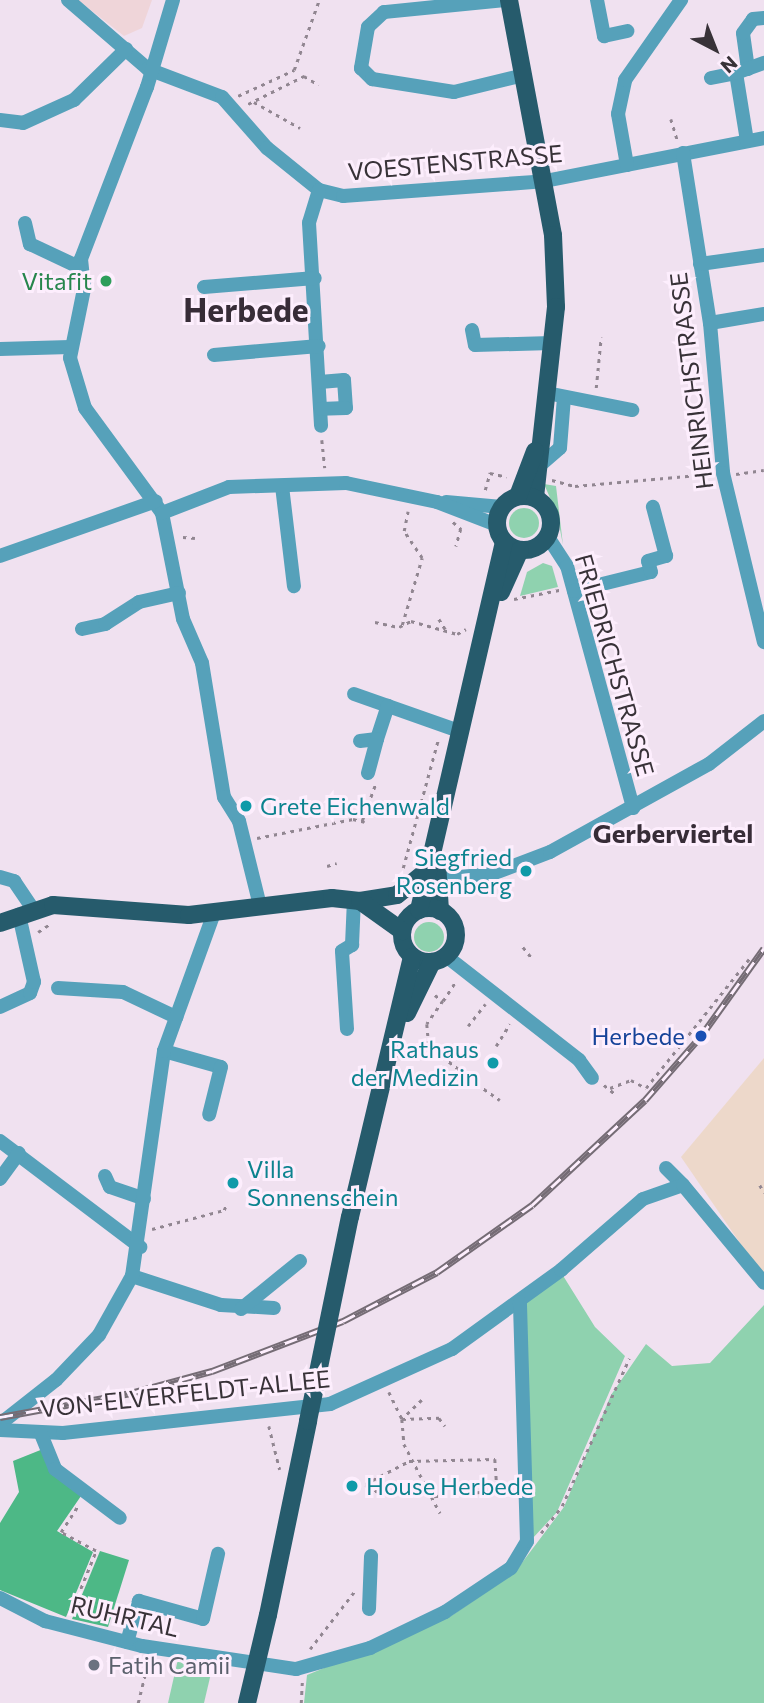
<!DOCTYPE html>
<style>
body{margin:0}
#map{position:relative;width:764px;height:1703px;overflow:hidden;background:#f0e1f0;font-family:Commissioner,sans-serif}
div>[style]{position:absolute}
.industrial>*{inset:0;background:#edd8ca}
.education>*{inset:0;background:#efd5d9}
.green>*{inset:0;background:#8fd2af}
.round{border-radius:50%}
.forest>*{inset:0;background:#4db886}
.path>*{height:2.5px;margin-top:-1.25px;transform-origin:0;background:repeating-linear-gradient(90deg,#918691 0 3.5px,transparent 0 8.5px)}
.minor>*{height:14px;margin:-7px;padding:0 7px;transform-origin:7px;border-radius:7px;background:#56a1ba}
.major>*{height:18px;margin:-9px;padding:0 9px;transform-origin:9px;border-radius:9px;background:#265b6c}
.major>.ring{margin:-9px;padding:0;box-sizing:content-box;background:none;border:18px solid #265b6c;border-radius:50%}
.rail>*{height:7px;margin-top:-3.5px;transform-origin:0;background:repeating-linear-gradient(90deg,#fdeefd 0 13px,#756c75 0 26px);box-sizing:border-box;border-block:2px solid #756c75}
.major-bridge>*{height:18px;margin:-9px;padding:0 9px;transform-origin:9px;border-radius:9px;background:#265b6c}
.dots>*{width:19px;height:19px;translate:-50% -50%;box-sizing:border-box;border:4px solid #fdeefd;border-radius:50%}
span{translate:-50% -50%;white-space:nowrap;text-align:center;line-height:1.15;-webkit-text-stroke:6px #fdeefd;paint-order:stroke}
.street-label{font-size:24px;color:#383238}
.leisure-label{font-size:24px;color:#27864d}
.right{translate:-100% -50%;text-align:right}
.culture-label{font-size:24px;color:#0d838f}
.left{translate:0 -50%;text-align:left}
.transit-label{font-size:24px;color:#164399}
.worship-label{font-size:24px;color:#5b616d}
.neighbourhood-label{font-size:26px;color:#372c37;font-weight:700}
.district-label{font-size:32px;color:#372c37;font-weight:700}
.north{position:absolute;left:680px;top:14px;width:70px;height:70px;-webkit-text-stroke:5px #fdeefd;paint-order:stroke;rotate:138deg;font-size:19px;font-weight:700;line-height:28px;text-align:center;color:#383238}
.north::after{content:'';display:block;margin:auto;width:24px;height:32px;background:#383238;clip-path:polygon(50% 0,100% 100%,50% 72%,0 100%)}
</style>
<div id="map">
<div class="industrial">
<div style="clip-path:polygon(764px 1058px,764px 1278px,681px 1157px)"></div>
</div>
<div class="education">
<div style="clip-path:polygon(78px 0,152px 0,142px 28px,124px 36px)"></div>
</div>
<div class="green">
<div style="clip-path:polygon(544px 484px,556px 486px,563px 545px,557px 514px)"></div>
<div class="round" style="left:509px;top:508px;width:30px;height:30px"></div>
<div style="clip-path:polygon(543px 563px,552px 566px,558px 587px,520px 596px,527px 572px)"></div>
<div class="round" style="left:414px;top:922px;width:30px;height:30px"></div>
<div style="clip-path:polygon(562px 1274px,595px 1327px,625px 1356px,557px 1512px,532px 1539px,526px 1303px)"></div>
<div style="clip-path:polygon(764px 1305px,764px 1703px,304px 1703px,307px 1675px,451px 1616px,515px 1572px,564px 1507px,611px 1395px,646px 1344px,672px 1366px,710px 1363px)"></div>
<div style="clip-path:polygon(178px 1659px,212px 1669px,204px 1703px,168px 1703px)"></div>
</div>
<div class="forest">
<div style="clip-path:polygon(43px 1449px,81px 1496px,57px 1531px,93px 1552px,66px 1617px,0 1590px,0 1523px,19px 1492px,13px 1461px)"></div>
<div style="clip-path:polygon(100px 1551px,129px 1560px,108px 1627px,72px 1619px)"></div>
</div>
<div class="path">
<div style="left:238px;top:96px;width:62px;rotate:-24.9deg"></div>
<div style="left:294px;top:70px;width:74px;rotate:-70.3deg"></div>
<div style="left:254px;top:102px;width:53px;rotate:29.5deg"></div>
<div style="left:248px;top:104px;width:63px;rotate:-26.6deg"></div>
<div style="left:304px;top:76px;width:17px;rotate:31deg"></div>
<div style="left:671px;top:119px;width:21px;rotate:73deg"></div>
<div style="left:596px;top:388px;width:51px;rotate:-84.4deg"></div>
<div style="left:322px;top:440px;width:28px;rotate:84deg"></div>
<div style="left:736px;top:474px;width:28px;rotate:-8deg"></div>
<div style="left:552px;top:480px;width:24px;rotate:15deg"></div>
<div style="left:575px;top:486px;width:135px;rotate:-5.1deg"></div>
<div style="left:485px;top:490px;width:18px;rotate:-74deg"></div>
<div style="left:490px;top:473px;width:17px;rotate:13deg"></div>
<div style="left:453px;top:522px;width:11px;rotate:41deg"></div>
<div style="left:461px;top:529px;width:18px;rotate:106deg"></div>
<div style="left:183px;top:537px;width:12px;rotate:5deg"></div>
<div style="left:514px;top:599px;width:46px;rotate:-11.3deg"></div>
<div style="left:439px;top:619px;width:15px;rotate:58deg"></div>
<div style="left:375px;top:622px;width:25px;rotate:12deg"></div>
<div style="left:399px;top:627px;width:13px;rotate:-27deg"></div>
<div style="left:411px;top:621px;width:48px;rotate:15.8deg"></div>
<div style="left:457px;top:634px;width:10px;rotate:-29deg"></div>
<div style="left:402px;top:625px;width:70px;rotate:-73.4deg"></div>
<div style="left:422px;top:558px;width:32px;rotate:-124deg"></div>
<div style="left:404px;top:531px;width:20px;rotate:-79deg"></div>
<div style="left:362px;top:821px;width:38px;rotate:-70deg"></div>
<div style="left:257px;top:838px;width:98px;rotate:-11.2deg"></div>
<div style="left:353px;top:819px;width:12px;rotate:14deg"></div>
<div style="left:327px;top:866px;width:10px;rotate:-17deg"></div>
<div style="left:403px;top:868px;width:133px;rotate:-74.7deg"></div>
<div style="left:38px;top:932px;width:14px;rotate:-34deg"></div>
<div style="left:523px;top:947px;width:13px;rotate:51deg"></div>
<div style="left:435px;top:995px;width:10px;rotate:37deg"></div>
<div style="left:443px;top:1001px;width:28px;rotate:125deg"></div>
<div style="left:427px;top:1024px;width:22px;rotate:85deg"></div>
<div style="left:429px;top:1046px;width:46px;rotate:37.9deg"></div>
<div style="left:443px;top:1001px;width:24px;rotate:-57deg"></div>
<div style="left:468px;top:1026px;width:28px;rotate:-52deg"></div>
<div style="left:496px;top:1046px;width:26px;rotate:-58deg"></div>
<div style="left:477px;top:1084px;width:28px;rotate:35deg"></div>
<div style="left:604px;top:1085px;width:14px;rotate:39deg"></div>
<div style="left:610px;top:1088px;width:22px;rotate:-21deg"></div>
<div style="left:631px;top:1080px;width:17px;rotate:28deg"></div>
<div style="left:646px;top:1088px;width:165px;rotate:-51.4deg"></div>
<div style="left:760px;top:1185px;width:9px;rotate:63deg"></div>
<div style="left:152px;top:1229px;width:74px;rotate:-14.8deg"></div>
<div style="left:224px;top:1210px;width:8px;rotate:-67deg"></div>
<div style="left:389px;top:1392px;width:30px;rotate:64deg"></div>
<div style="left:402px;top:1419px;width:37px;rotate:-2deg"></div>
<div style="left:439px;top:1418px;width:10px;rotate:53deg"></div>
<div style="left:422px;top:1400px;width:28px;rotate:136deg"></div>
<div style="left:402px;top:1419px;width:25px;rotate:85deg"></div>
<div style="left:404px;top:1444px;width:78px;rotate:62.4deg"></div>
<div style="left:269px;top:1426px;width:45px;rotate:76deg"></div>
<div style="left:374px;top:1483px;width:8px;rotate:60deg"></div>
<div style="left:378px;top:1490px;width:8px;rotate:140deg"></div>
<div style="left:372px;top:1495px;width:13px;rotate:-122deg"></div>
<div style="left:365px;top:1484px;width:50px;rotate:-27.6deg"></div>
<div style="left:409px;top:1461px;width:86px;rotate:-1.3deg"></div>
<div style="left:495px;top:1459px;width:32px;rotate:86deg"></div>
<div style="left:497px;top:1491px;width:66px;rotate:174.8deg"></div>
<div style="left:541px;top:1533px;width:34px;rotate:-52deg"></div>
<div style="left:562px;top:1506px;width:162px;rotate:-65.5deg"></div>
<div style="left:71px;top:1612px;width:66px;rotate:-67.7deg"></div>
<div style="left:96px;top:1551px;width:40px;rotate:-152deg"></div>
<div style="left:61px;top:1532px;width:31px;rotate:-57deg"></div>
<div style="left:310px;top:1649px;width:72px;rotate:-52.3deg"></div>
<div style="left:138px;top:1703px;width:42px;rotate:-76.3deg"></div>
<div style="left:301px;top:1703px;width:21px;rotate:-87deg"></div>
</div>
<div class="minor">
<div style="left:68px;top:0;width:106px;rotate:40.8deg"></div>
<div style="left:148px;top:69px;width:79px;rotate:20.7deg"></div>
<div style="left:222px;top:97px;width:68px;rotate:48.6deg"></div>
<div style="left:267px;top:148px;width:67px;rotate:38.9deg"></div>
<div style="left:319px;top:190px;width:25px;rotate:14deg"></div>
<div style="left:343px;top:196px;width:203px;rotate:-4.2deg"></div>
<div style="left:545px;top:181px;width:223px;rotate:-11.1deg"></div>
<div style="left:173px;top:0;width:91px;rotate:106.6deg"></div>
<div style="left:147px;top:87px;width:184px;rotate:111deg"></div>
<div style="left:81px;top:259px;width:30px;rotate:84deg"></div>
<div style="left:84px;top:289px;width:70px;rotate:101.5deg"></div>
<div style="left:70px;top:358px;width:52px;rotate:73.3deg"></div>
<div style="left:85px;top:408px;width:130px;rotate:53.7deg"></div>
<div style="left:162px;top:513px;width:108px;rotate:78.8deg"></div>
<div style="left:183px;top:619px;width:48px;rotate:66.6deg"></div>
<div style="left:202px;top:663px;width:136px;rotate:80.7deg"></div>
<div style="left:224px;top:797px;width:28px;rotate:58deg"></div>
<div style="left:239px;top:821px;width:88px;rotate:76.1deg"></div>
<div style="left:505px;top:0;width:122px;rotate:174.3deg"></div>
<div style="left:384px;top:12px;width:22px;rotate:137deg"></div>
<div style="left:368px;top:27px;width:42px;rotate:99.7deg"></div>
<div style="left:361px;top:68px;width:16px;rotate:45deg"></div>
<div style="left:372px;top:79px;width:83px;rotate:9deg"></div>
<div style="left:454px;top:92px;width:72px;rotate:-13.7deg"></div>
<div style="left:597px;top:0;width:37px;rotate:79deg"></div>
<div style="left:604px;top:36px;width:24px;rotate:-12deg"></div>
<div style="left:748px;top:69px;width:36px;rotate:-98deg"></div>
<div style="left:743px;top:33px;width:17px;rotate:-54deg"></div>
<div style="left:753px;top:19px;width:11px;rotate:-5deg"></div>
<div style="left:711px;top:78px;width:25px;rotate:-11deg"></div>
<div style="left:0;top:120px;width:23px;rotate:7deg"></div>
<div style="left:23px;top:123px;width:56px;rotate:-24.3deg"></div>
<div style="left:74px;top:100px;width:73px;rotate:-44.4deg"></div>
<div style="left:747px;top:141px;width:69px;rotate:-99.2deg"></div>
<div style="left:736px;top:73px;width:30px;rotate:-20deg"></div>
<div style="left:683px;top:153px;width:172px;rotate:81deg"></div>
<div style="left:710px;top:323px;width:151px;rotate:85deg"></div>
<div style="left:723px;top:473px;width:174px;rotate:76.4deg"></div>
<div style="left:627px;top:165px;width:52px;rotate:-100deg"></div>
<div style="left:618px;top:114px;width:35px;rotate:-78deg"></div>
<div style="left:625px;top:80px;width:98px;rotate:-55deg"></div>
<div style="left:319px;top:190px;width:34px;rotate:107deg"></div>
<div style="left:309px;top:223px;width:203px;rotate:86.6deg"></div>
<div style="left:25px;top:223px;width:22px;rotate:77deg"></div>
<div style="left:30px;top:244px;width:56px;rotate:25.2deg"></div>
<div style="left:700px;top:264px;width:65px;rotate:-8deg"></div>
<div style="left:204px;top:287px;width:111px;rotate:-4.6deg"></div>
<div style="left:710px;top:323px;width:55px;rotate:-9.5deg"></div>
<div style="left:472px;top:330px;width:15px;rotate:79deg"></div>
<div style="left:475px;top:345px;width:77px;rotate:-1.5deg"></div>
<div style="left:0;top:349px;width:70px;rotate:-1.6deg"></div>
<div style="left:214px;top:355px;width:105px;rotate:-4.9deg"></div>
<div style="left:320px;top:382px;width:24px;rotate:-5deg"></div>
<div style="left:344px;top:380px;width:28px;rotate:86deg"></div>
<div style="left:346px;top:408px;width:25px;rotate:178deg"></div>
<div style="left:547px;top:393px;width:87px;rotate:11.3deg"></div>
<div style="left:538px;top:467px;width:29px;rotate:-41deg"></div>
<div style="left:560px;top:448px;width:51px;rotate:-85.5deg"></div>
<div style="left:282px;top:486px;width:101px;rotate:83.2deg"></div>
<div style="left:446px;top:502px;width:56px;rotate:5.1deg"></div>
<div style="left:162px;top:513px;width:72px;rotate:-21.2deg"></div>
<div style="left:229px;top:487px;width:117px;rotate:-2deg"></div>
<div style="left:346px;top:483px;width:93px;rotate:11.8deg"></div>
<div style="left:437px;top:502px;width:64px;rotate:21deg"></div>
<div style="left:548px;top:537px;width:35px;rotate:57deg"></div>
<div style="left:567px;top:566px;width:251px;rotate:74.7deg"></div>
<div style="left:0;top:556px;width:165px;rotate:-19.4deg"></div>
<div style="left:574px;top:591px;width:79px;rotate:-13.9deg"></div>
<div style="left:651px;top:572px;width:11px;rotate:-105deg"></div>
<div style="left:648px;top:561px;width:19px;rotate:-16deg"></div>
<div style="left:666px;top:556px;width:51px;rotate:-104.9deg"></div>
<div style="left:82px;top:629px;width:24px;rotate:-12deg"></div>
<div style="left:105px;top:624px;width:40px;rotate:-32.9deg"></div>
<div style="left:139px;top:602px;width:41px;rotate:-12.7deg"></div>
<div style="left:354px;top:694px;width:114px;rotate:19.4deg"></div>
<div style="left:360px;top:741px;width:17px;rotate:-7deg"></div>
<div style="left:377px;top:739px;width:35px;rotate:-72deg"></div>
<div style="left:368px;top:773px;width:35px;rotate:-75deg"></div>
<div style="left:0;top:877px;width:15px;rotate:16deg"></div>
<div style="left:14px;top:881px;width:34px;rotate:56deg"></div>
<div style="left:439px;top:879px;width:53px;rotate:-5.4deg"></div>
<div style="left:492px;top:874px;width:62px;rotate:-20.8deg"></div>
<div style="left:550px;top:852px;width:182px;rotate:-29deg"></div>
<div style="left:709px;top:764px;width:70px;rotate:-38deg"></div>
<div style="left:446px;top:956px;width:169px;rotate:38deg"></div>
<div style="left:579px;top:1060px;width:22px;rotate:54deg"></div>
<div style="left:58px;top:988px;width:65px;rotate:3.5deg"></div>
<div style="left:123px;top:992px;width:59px;rotate:25.3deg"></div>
<div style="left:0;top:1007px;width:33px;rotate:-25deg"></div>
<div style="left:30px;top:993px;width:12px;rotate:-70deg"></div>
<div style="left:34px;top:982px;width:69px;rotate:-102.6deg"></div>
<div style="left:347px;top:1029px;width:78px;rotate:-93.7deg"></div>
<div style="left:342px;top:951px;width:12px;rotate:-31deg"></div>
<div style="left:352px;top:945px;width:45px;rotate:-87.5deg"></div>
<div style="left:164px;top:1051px;width:59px;rotate:15.7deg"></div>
<div style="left:221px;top:1067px;width:49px;rotate:104deg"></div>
<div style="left:0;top:1141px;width:176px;rotate:37.1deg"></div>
<div style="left:666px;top:1168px;width:24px;rotate:45deg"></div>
<div style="left:105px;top:1176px;width:12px;rotate:66deg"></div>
<div style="left:110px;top:1187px;width:36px;rotate:19deg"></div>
<div style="left:0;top:1179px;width:32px;rotate:-54deg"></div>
<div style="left:132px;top:1276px;width:94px;rotate:18deg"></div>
<div style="left:221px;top:1305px;width:53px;rotate:3.2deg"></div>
<div style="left:241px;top:1309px;width:76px;rotate:-39.1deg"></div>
<div style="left:0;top:1424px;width:71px;rotate:-38.2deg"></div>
<div style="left:56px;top:1380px;width:62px;rotate:-46.3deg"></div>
<div style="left:99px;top:1335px;width:68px;rotate:-60.8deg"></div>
<div style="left:132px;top:1276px;width:227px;rotate:-81.9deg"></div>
<div style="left:164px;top:1051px;width:147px;rotate:-70.1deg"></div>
<div style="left:0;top:1430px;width:63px;rotate:2.7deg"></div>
<div style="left:63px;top:1433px;width:269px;rotate:-6.2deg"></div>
<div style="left:330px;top:1404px;width:134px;rotate:-24.3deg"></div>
<div style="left:452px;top:1349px;width:135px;rotate:-35.9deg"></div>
<div style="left:561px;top:1270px;width:108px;rotate:-40.9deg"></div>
<div style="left:643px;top:1199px;width:42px;rotate:-19.3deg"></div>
<div style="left:683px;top:1185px;width:127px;rotate:50.4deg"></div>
<div style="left:41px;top:1434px;width:38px;rotate:68deg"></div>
<div style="left:55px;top:1469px;width:81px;rotate:37deg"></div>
<div style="left:0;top:1598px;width:51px;rotate:27.1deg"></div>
<div style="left:45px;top:1621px;width:100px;rotate:14.5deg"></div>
<div style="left:142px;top:1646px;width:156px;rotate:8.5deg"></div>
<div style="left:296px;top:1669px;width:77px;rotate:-15.8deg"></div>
<div style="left:370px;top:1648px;width:83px;rotate:-25.6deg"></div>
<div style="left:445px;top:1612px;width:79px;rotate:-33.7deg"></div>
<div style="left:511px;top:1568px;width:31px;rotate:-59deg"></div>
<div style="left:527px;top:1541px;width:239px;rotate:-91.7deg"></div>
<div style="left:369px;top:1609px;width:53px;rotate:-87.8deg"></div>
<div style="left:127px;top:1642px;width:43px;rotate:-73.7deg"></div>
<div style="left:139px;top:1601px;width:66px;rotate:15.7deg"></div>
<div style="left:203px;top:1619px;width:67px;rotate:-77deg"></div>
</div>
<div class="major">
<div style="left:509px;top:0;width:239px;rotate:79.4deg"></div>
<div style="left:553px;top:235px;width:72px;rotate:87.6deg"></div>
<div style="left:556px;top:307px;width:191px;rotate:96.3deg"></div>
<div class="ring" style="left:497px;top:496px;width:36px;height:36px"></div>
<div style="left:518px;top:496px;width:48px;rotate:-69.3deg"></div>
<div style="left:501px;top:592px;width:46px;rotate:-65.7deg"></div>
<div style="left:437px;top:862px;width:49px;rotate:86.5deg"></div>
<div style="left:360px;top:901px;width:37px;rotate:-9deg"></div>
<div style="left:397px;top:895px;width:41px;rotate:-39.1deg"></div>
<div class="ring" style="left:402px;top:908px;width:36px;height:36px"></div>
<div style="left:419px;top:910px;width:378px;rotate:-77deg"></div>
<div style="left:0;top:923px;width:56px;rotate:-18.8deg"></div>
<div style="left:53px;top:905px;width:136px;rotate:4.2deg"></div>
<div style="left:189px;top:915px;width:144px;rotate:-6.8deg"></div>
<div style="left:332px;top:898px;width:28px;rotate:6deg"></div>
<div style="left:360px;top:901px;width:52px;rotate:35.5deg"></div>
<div style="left:407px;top:1013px;width:57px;rotate:-63.9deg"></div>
<div style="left:350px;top:1217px;width:267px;rotate:-76.6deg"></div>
<div style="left:268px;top:1615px;width:198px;rotate:-78.3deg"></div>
</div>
<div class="rail">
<div style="left:0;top:1417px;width:133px;rotate:-10.4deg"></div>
<div style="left:131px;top:1393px;width:84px;rotate:-15.2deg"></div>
<div style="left:212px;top:1371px;width:140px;rotate:-20.9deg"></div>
<div style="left:343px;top:1321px;width:106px;rotate:-27.5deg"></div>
<div style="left:437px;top:1272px;width:116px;rotate:-35.2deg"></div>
<div style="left:532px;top:1205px;width:154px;rotate:-42.9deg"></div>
<div style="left:645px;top:1100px;width:85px;rotate:-48.8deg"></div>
<div style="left:701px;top:1036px;width:108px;rotate:-54.4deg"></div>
</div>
<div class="major-bridge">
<div style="left:308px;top:1421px;width:208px;rotate:-78.4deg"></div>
<div style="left:247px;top:1703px;width:90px;rotate:-76.6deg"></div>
</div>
<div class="dots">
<div style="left:106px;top:281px;background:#2e9e5b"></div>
<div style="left:246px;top:806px;background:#0f9aa8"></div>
<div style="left:526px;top:871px;background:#0f9aa8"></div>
<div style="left:701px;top:1036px;background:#1a4fb4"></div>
<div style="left:493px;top:1063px;background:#0f9aa8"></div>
<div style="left:233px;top:1183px;background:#0f9aa8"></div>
<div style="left:352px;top:1486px;background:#0f9aa8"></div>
<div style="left:94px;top:1665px;background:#6b7280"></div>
</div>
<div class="street-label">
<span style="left:455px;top:162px;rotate:-5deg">VOESTENSTRASSE</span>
<span style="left:691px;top:381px;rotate:-97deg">HEINRICHSTRASSE</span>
<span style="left:615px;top:665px;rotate:74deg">FRIEDRICHSTRASSE</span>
<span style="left:185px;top:1393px;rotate:-6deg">VON-ELVERFELDT-ALLEE</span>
<span style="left:125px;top:1616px;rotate:13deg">RUHRTAL</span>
</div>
<div class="leisure-label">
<span class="right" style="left:92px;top:281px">Vitafit</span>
</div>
<div class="culture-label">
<span class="left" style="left:260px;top:806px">Grete Eichenwald</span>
<span class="right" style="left:512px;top:871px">Siegfried<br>Rosenberg</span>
<span class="right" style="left:479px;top:1063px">Rathaus<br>der Medizin</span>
<span class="left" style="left:247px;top:1183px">Villa<br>Sonnenschein</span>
<span class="left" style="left:366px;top:1486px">House Herbede</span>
</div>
<div class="transit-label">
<span class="right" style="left:685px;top:1036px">Herbede</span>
</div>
<div class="worship-label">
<span class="left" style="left:108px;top:1665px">Fatih Camii</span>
</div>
<div class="neighbourhood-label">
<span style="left:673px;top:833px">Gerberviertel</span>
</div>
<div class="district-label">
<span style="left:246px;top:309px">Herbede</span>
</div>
<div class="north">N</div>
</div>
